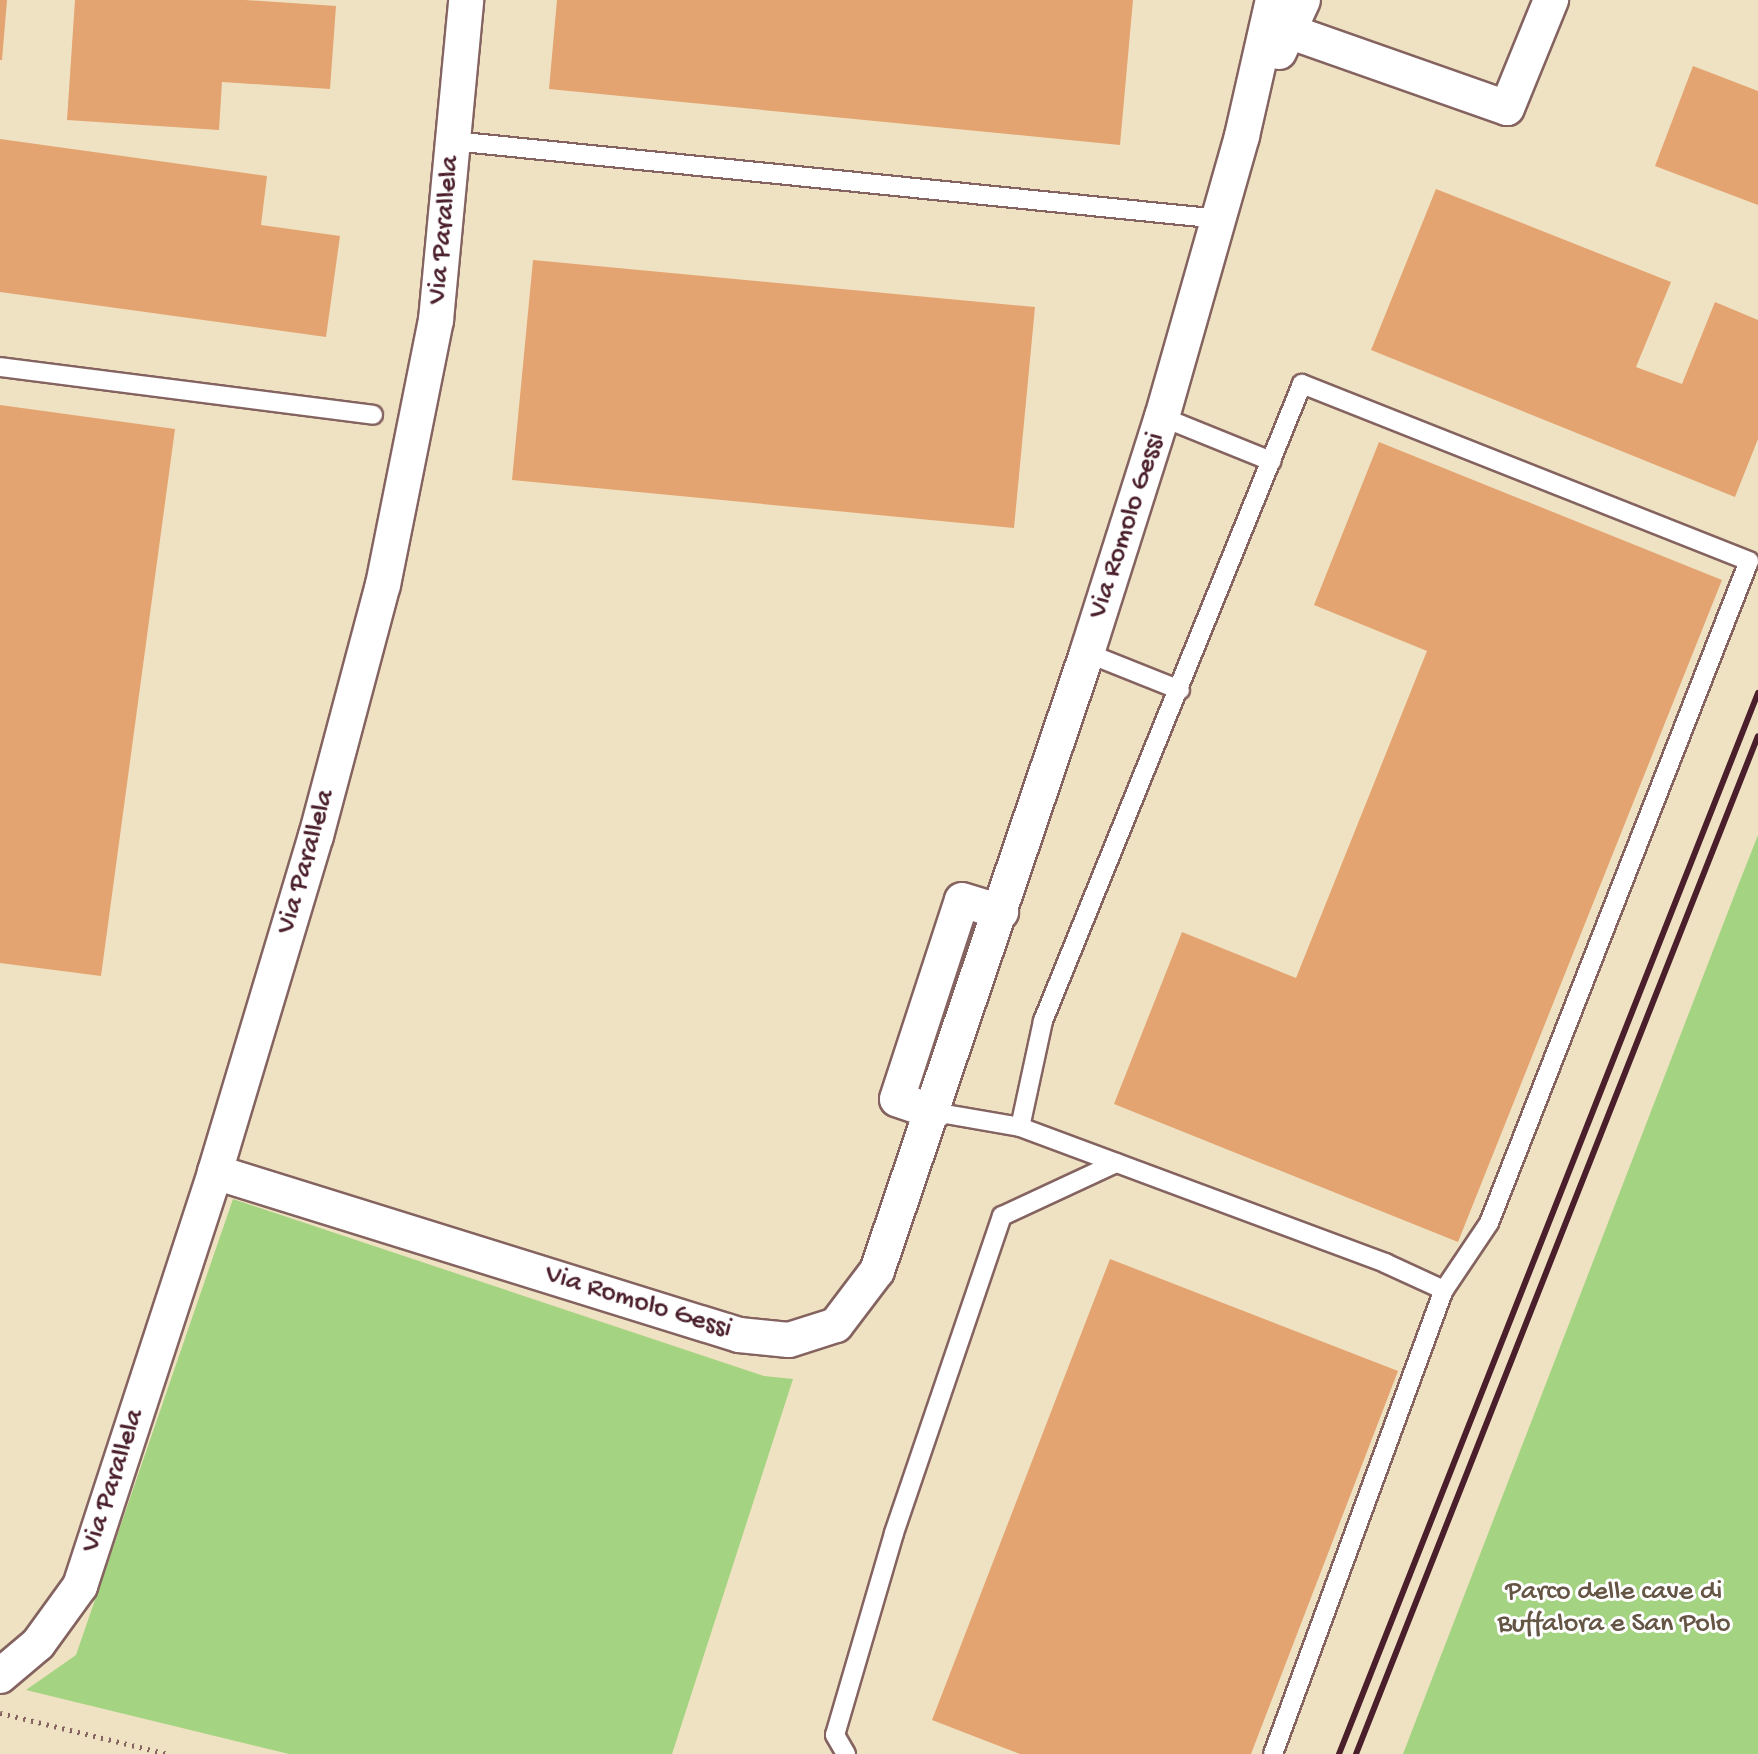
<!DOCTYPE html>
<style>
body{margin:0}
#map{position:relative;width:1758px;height:1754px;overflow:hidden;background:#efe2c2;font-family:"Gochi Hand",sans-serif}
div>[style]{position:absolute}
.green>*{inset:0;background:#a4d381}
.building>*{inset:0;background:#e4a471}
.path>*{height:5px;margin-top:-2.5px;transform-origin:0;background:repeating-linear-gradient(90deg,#846360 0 2px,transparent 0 8px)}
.roads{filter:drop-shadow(2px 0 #846360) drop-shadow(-2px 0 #846360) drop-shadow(0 2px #846360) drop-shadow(0 -2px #846360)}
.lane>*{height:18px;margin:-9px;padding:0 9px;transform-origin:9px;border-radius:9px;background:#fff}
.street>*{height:34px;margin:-17px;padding:0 17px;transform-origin:17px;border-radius:17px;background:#fff}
.rail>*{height:6px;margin:-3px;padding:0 3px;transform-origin:3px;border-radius:3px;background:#4a1f2b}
span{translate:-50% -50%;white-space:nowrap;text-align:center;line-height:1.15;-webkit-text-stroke:6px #fff;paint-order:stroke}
.street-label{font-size:28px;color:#4a1f2b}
.park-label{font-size:28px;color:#655545}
</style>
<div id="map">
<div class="green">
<div style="clip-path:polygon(1758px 835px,1758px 1754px,1403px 1754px,1736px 891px)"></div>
<div style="clip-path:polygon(233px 1199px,764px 1376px,793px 1379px,672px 1754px,289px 1754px,26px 1690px,76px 1655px)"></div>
</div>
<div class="building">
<div style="clip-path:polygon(0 0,7px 0,2px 60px,0 60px)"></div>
<div style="clip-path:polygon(75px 0,245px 0,336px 6px,330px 89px,222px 82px,219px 130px,67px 120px)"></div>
<div style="clip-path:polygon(557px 0,1133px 0,1120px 145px,549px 89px)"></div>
<div style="clip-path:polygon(1693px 66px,1758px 91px,1758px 205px,1655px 166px)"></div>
<div style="clip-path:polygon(0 139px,267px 176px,261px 225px,340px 236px,326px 337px,0 292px)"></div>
<div style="clip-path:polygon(1436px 189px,1671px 282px,1636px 367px,1682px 384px,1715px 302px,1758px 320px,1758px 439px,1735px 497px,1371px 350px)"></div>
<div style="clip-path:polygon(533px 260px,1035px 307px,1014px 528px,512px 480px)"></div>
<div style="clip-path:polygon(0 405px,175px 429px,101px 976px,0 963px)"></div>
<div style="clip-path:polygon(1379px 442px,1722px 580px,1458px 1242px,1114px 1104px,1182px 932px,1296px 978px,1427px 651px,1314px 605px)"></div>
<div style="clip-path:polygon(1110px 1259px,1398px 1371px,1251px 1754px,1020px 1754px,932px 1720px)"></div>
</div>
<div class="path">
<div style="left:0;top:1713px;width:173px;rotate:13.7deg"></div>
</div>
<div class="roads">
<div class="lane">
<div style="left:453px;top:141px;width:770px;rotate:5.81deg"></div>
<div style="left:0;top:367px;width:376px;rotate:7.3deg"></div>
<div style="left:1162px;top:417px;width:118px;rotate:22deg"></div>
<div style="left:1087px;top:653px;width:100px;rotate:21.7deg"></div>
<div style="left:934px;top:1112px;width:87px;rotate:9.9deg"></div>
<div style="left:1020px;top:1127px;width:390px;rotate:20.4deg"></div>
<div style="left:1385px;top:1263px;width:65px;rotate:24.6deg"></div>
<div style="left:1444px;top:1290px;width:81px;rotate:-56.1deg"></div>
<div style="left:1489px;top:1223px;width:711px;rotate:-68.56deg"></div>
<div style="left:1749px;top:561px;width:481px;rotate:-158.4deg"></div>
<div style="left:1302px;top:384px;width:688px;rotate:112.13deg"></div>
<div style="left:1043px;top:1021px;width:108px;rotate:102.2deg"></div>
<div style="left:846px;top:1754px;width:22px;rotate:-120deg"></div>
<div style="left:835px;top:1735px;width:210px;rotate:-73.7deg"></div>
<div style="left:894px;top:1533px;width:335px;rotate:-71.2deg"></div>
<div style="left:1002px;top:1216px;width:126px;rotate:-24.9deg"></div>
<div style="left:1273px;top:1754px;width:495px;rotate:-69.8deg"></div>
</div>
<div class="street">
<div style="left:1288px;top:31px;width:232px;rotate:19.4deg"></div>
<div style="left:1507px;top:108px;width:117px;rotate:-67.8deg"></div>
<div style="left:1279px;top:52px;width:57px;rotate:-65.2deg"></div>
<div style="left:934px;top:1112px;width:39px;rotate:-161deg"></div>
<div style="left:897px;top:1099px;width:209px;rotate:-71.9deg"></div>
<div style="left:962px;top:900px;width:41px;rotate:17.1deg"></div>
<div style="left:215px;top:1172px;width:549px;rotate:17.28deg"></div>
<div style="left:739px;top:1335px;width:50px;rotate:5.7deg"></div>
<div style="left:789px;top:1340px;width:49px;rotate:-17.7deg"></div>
<div style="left:836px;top:1325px;width:68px;rotate:-52.8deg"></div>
<div style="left:877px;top:1271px;width:653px;rotate:-71.23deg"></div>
<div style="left:1087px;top:653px;width:248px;rotate:-72.4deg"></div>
<div style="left:1162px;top:417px;width:292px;rotate:-74.1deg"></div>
<div style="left:1242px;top:136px;width:139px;rotate:-77.2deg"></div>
<div style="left:0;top:1676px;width:50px;rotate:-40.1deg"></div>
<div style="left:38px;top:1644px;width:72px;rotate:-54.1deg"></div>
<div style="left:80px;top:1586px;width:435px;rotate:-71.9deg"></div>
<div style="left:215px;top:1172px;width:351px;rotate:-73.3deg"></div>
<div style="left:316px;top:836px;width:260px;rotate:-75.1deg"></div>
<div style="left:383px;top:585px;width:270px;rotate:-78.7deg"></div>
<div style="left:436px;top:320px;width:321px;rotate:-84.6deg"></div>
</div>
</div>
<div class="rail">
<div style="left:1339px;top:1754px;width:1141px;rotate:-68.45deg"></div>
<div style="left:1356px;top:1754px;width:1094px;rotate:-68.45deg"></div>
</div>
<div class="street-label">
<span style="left:445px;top:230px;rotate:-85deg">Via Parallela</span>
<span style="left:1128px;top:526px;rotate:-72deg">Via Romolo Gessi</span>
<span style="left:307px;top:862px;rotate:-74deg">Via Parallela</span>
<span style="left:638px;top:1303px;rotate:17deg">Via Romolo Gessi</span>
<span style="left:114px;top:1481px;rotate:-72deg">Via Parallela</span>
</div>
<div class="park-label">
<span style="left:1614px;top:1609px">Parco delle cave di<br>Buffalora e San Polo</span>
</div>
</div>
